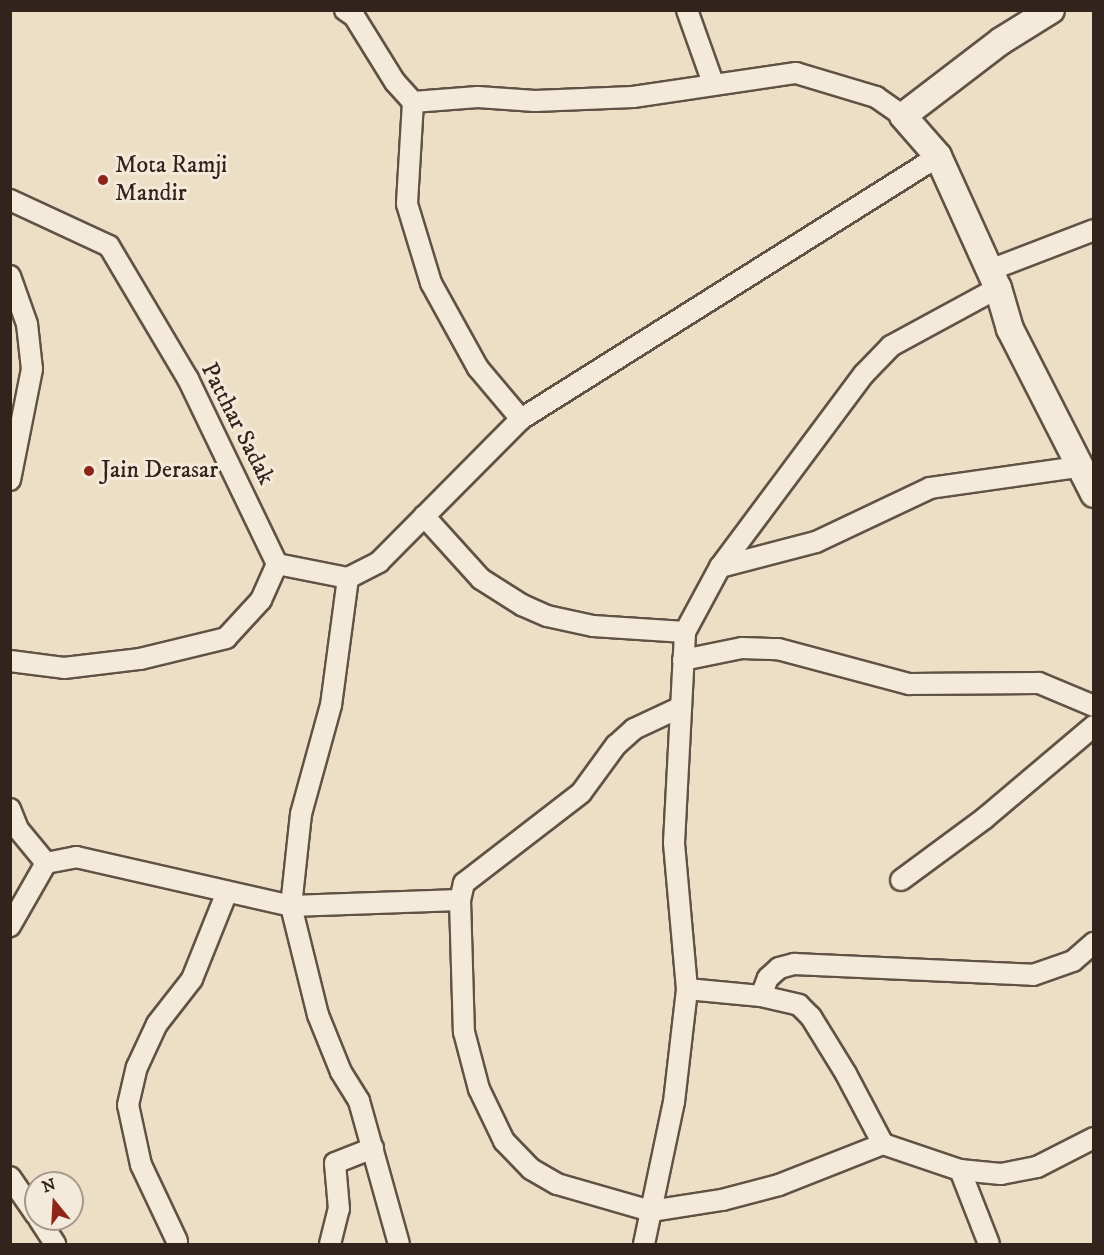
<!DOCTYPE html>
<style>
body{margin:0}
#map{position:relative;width:1104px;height:1255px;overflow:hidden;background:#eddfc6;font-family:"IM FELL DW Pica",serif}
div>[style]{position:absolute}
.roads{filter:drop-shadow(2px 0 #615246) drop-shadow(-2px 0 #615246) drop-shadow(0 2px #615246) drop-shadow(0 -2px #615246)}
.minor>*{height:20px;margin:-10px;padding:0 10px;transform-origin:10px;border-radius:10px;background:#f3eada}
.tertiary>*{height:26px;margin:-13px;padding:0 13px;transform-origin:13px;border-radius:13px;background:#f3eada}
.dots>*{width:16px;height:16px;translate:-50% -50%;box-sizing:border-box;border:3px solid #f3eada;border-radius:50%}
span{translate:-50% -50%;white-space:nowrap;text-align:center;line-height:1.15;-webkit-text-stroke:6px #f3eada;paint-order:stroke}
.poi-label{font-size:24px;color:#32231c}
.left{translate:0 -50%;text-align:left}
.street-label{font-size:24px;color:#32231c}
.frame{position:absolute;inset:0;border:12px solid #32231c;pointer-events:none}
.north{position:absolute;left:24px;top:1171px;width:60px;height:60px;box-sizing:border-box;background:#f3eada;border:2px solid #a69a8e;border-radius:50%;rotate:342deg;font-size:16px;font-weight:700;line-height:24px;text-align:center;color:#32231c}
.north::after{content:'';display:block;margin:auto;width:21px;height:27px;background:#8f2418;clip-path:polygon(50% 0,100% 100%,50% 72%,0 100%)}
</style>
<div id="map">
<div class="roads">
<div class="minor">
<div style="left:345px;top:10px;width:11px;rotate:34deg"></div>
<div style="left:354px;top:16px;width:78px;rotate:58.2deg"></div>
<div style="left:395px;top:82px;width:27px;rotate:48deg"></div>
<div style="left:413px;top:102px;width:65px;rotate:-4.4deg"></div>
<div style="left:478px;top:97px;width:57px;rotate:4deg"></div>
<div style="left:535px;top:101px;width:98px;rotate:-2.3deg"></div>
<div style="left:633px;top:97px;width:165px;rotate:-8.4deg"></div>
<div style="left:796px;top:73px;width:84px;rotate:16.7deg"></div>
<div style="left:876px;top:97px;width:33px;rotate:35deg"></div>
<div style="left:687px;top:10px;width:77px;rotate:70.4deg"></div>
<div style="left:413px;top:102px;width:102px;rotate:93.4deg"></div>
<div style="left:407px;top:204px;width:83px;rotate:73.1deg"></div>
<div style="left:431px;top:283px;width:97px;rotate:61.1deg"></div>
<div style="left:478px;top:368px;width:67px;rotate:49.9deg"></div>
<div style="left:10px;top:200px;width:109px;rotate:24.9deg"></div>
<div style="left:109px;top:246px;width:155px;rotate:59.3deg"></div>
<div style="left:188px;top:379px;width:205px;rotate:64.3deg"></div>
<div style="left:277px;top:564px;width:72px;rotate:11.2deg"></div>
<div style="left:990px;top:270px;width:111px;rotate:-21deg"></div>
<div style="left:10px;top:276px;width:51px;rotate:70.5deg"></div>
<div style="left:27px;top:324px;width:45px;rotate:83.7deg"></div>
<div style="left:32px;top:369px;width:113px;rotate:101.2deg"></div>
<div style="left:424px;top:516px;width:85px;rotate:47.9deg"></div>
<div style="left:481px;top:579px;width:49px;rotate:32.4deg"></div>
<div style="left:522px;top:605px;width:27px;rotate:24deg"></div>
<div style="left:547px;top:616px;width:47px;rotate:12.3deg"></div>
<div style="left:593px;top:626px;width:92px;rotate:3.7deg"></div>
<div style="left:720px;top:567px;width:99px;rotate:-14.6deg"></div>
<div style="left:816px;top:542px;width:126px;rotate:-25.3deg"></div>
<div style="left:930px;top:488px;width:149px;rotate:-8.1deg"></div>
<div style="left:348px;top:578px;width:35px;rotate:-27deg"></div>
<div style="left:379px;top:562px;width:202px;rotate:-45.2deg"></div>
<div style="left:521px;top:419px;width:493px;rotate:-32.2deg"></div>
<div style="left:348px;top:578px;width:128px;rotate:97.6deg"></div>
<div style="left:331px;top:705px;width:113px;rotate:105.4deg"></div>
<div style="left:301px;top:814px;width:93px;rotate:96.2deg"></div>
<div style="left:291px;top:906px;width:112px;rotate:76.1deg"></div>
<div style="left:318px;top:1015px;width:61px;rotate:68deg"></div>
<div style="left:341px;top:1072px;width:34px;rotate:58deg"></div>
<div style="left:359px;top:1101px;width:148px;rotate:74.4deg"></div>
<div style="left:683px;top:660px;width:60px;rotate:-11.5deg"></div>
<div style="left:742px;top:648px;width:36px;rotate:2deg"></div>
<div style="left:778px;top:649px;width:136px;rotate:15deg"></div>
<div style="left:909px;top:684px;width:130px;rotate:-0.4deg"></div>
<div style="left:1039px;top:683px;width:60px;rotate:22.7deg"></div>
<div style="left:10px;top:661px;width:54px;rotate:7.4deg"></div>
<div style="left:64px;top:668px;width:77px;rotate:-6.8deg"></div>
<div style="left:140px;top:659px;width:89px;rotate:-13.7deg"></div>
<div style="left:226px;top:638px;width:52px;rotate:-47.4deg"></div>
<div style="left:261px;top:600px;width:39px;rotate:-66deg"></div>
<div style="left:681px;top:707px;width:52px;rotate:154.9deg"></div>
<div style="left:634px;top:729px;width:24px;rotate:138deg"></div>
<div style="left:616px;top:745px;width:59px;rotate:126.1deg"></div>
<div style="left:581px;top:793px;width:148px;rotate:142.4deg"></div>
<div style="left:464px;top:883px;width:17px;rotate:103deg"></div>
<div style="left:460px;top:900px;width:132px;rotate:88.3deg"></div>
<div style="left:464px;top:1032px;width:59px;rotate:75.3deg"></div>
<div style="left:479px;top:1089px;width:58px;rotate:64.3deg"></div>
<div style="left:504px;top:1141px;width:39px;rotate:46deg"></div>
<div style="left:531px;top:1169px;width:30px;rotate:30deg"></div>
<div style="left:557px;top:1184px;width:98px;rotate:16deg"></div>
<div style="left:651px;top:1211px;width:72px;rotate:-8.8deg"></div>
<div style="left:722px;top:1200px;width:59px;rotate:-14.7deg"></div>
<div style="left:779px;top:1185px;width:112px;rotate:-21.5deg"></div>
<div style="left:10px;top:809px;width:22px;rotate:68deg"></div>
<div style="left:18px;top:829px;width:44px;rotate:50.5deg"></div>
<div style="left:46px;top:863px;width:73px;rotate:119.7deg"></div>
<div style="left:46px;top:863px;width:31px;rotate:-11deg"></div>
<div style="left:76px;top:857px;width:221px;rotate:12.8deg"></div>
<div style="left:291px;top:906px;width:169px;rotate:-2deg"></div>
<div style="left:901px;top:880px;width:104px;rotate:-36.4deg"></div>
<div style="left:985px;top:818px;width:143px;rotate:-40.2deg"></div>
<div style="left:687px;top:989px;width:74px;rotate:5.4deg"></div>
<div style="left:761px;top:996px;width:39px;rotate:13deg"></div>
<div style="left:799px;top:1005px;width:17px;rotate:45deg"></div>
<div style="left:811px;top:1017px;width:67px;rotate:58.4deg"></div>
<div style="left:846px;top:1074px;width:79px;rotate:62.1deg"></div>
<div style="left:883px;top:1144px;width:81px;rotate:18.7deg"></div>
<div style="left:960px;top:1170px;width:41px;rotate:5.6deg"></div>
<div style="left:1001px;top:1174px;width:37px;rotate:-11deg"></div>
<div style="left:1037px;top:1167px;width:64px;rotate:-27deg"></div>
<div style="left:761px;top:996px;width:19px;rotate:-69deg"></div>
<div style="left:768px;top:978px;width:15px;rotate:-42deg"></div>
<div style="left:779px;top:968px;width:16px;rotate:-15deg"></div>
<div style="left:794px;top:964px;width:239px;rotate:2.6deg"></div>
<div style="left:1033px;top:975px;width:42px;rotate:-19.3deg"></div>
<div style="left:1073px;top:961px;width:28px;rotate:-41deg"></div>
<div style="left:960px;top:1170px;width:79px;rotate:68.6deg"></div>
<div style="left:10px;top:1177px;width:46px;rotate:55.6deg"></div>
<div style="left:39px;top:1219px;width:30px;rotate:57deg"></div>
<div style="left:177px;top:1241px;width:84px;rotate:-115.3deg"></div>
<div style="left:141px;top:1165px;width:61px;rotate:-102.2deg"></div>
<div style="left:128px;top:1105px;width:39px;rotate:-77deg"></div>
<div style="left:137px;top:1067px;width:47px;rotate:-65.1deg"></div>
<div style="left:157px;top:1024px;width:57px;rotate:-52.1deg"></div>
<div style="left:192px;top:979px;width:94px;rotate:-68.1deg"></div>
<div style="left:330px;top:1244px;width:36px;rotate:-76deg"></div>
<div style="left:339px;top:1209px;width:46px;rotate:-95deg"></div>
<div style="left:335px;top:1163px;width:41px;rotate:-21.5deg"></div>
<div style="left:644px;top:1244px;width:145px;rotate:-78.1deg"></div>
<div style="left:674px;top:1102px;width:114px;rotate:-83.4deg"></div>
<div style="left:687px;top:989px;width:147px;rotate:-95.1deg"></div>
<div style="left:674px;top:843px;width:211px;rotate:-87deg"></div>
<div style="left:685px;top:632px;width:74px;rotate:-61.7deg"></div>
<div style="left:720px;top:567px;width:241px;rotate:-53.3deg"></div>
<div style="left:864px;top:374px;width:39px;rotate:-46deg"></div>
<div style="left:891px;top:346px;width:122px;rotate:-28.5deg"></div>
</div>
<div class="tertiary">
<div style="left:1051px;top:10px;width:59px;rotate:148.2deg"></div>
<div style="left:1001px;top:41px;width:123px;rotate:142.6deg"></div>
<div style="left:903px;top:116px;width:53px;rotate:48.8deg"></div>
<div style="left:938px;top:156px;width:145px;rotate:65.6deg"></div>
<div style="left:998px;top:288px;width:43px;rotate:73.7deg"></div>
<div style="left:1010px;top:329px;width:185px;rotate:63deg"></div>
</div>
</div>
<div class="dots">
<div style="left:103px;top:180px;background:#8f2418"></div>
<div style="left:89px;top:471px;background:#8f2418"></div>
</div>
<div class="poi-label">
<span class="left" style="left:115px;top:180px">Mota Ramji<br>Mandir</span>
<span class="left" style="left:101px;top:471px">Jain Derasar</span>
</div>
<div class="street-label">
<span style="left:237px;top:424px;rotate:63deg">Patthar Sadak</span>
</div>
<div class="frame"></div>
<div class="north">N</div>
</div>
